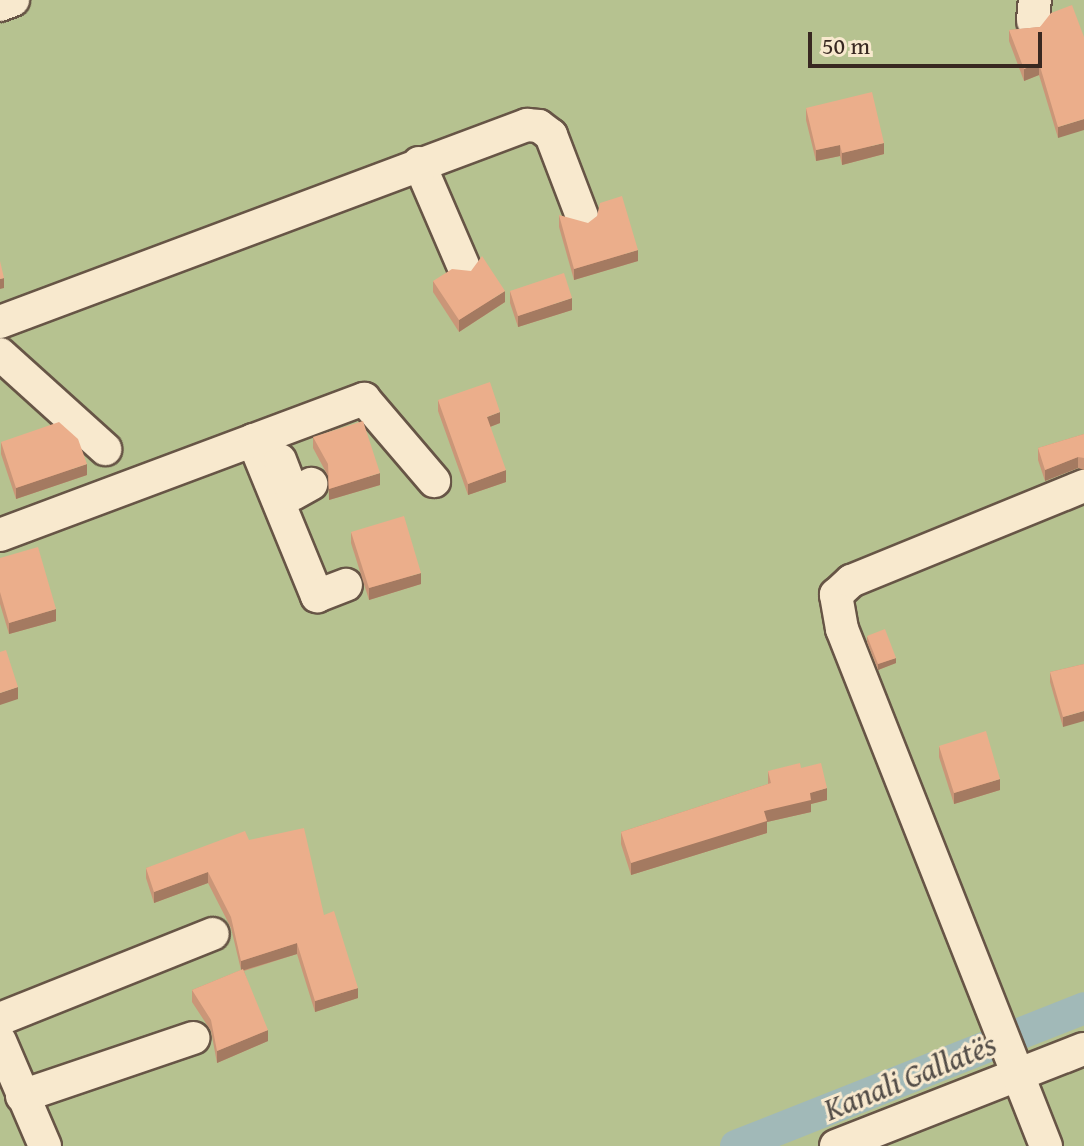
<!DOCTYPE html>
<meta charset="utf-8">
<style>
body{margin:0}
#map{position:relative;width:1084px;height:1146px;overflow:hidden;background:#f4ddb3;font-family:"Gentium Book Plus",serif}
div>[style]{position:absolute}
.green>*{inset:0;background:#b6c290}
.canal>*{height:32px;margin:-16px;padding:0 16px;transform-origin:16px;border-radius:16px;background:#a1b9b8}
.roads{filter:drop-shadow(2px 0 #675546) drop-shadow(-2px 0 #675546) drop-shadow(0 2px #675546) drop-shadow(0 -2px #675546)}
.minor>*{height:32px;margin:-16px;padding:0 16px;transform-origin:16px;border-radius:16px;background:#f8e9ce}
.wall>*{inset:0;background:#ca9678}
.shaded-wall>*{inset:0;background:#a47a61}
.building>*{inset:0;background:#ebae8b}
span{translate:-50% -50%;white-space:nowrap;text-align:center;line-height:1.15;-webkit-text-stroke:6px #f8e9ce;paint-order:stroke}
.water-label{font-size:32px;color:#524c47;font-style:italic}
.scale{position:absolute;left:808px;top:32px;width:234px;height:36px;box-sizing:border-box;border:4px solid #382821;border-top:0;padding-left:10px;font-size:24px;line-height:28px;white-space:nowrap;color:#382821;-webkit-text-stroke:6px #f8e9ce;paint-order:stroke}
</style>
<div id="map">
<div class="green">
<div style="clip-path:polygon(0 0,1084px 0,1084px 1146px,0 1146px)"></div>
</div>
<div class="canal">
<div style="left:736px;top:1146px;width:374px;rotate:-21.6deg"></div>
</div>
<div class="roads">
<div class="minor">
<div style="left:0;top:5px;width:14px;rotate:-21deg"></div>
<div style="left:1033px;top:21px;width:21px;rotate:-85deg"></div>
<div style="left:419px;top:163px;width:111px;rotate:66.7deg"></div>
<div style="left:0;top:322px;width:563px;rotate:-20.5deg"></div>
<div style="left:527px;top:125px;width:12px;rotate:5deg"></div>
<div style="left:539px;top:126px;width:15px;rotate:37deg"></div>
<div style="left:551px;top:135px;width:87px;rotate:69.1deg"></div>
<div style="left:0;top:354px;width:142px;rotate:42.1deg"></div>
<div style="left:253px;top:440px;width:169px;rotate:67.7deg"></div>
<div style="left:317px;top:596px;width:31px;rotate:-21deg"></div>
<div style="left:280px;top:460px;width:36px;rotate:69deg"></div>
<div style="left:293px;top:494px;width:21px;rotate:-29deg"></div>
<div style="left:0;top:535px;width:389px;rotate:-20.5deg"></div>
<div style="left:364px;top:399px;width:108px;rotate:49.5deg"></div>
<div style="left:0;top:1019px;width:229px;rotate:-21.8deg"></div>
<div style="left:0;top:1041px;width:114px;rotate:66.8deg"></div>
<div style="left:22px;top:1096px;width:181px;rotate:-18.7deg"></div>
<div style="left:836px;top:1146px;width:266px;rotate:-21.4deg"></div>
<div style="left:1046px;top:1146px;width:556px;rotate:-111.53deg"></div>
<div style="left:842px;top:629px;width:35px;rotate:-100deg"></div>
<div style="left:836px;top:595px;width:21px;rotate:-43deg"></div>
<div style="left:851px;top:581px;width:252px;rotate:-22.2deg"></div>
</div>
</div>
<div class="wall">
<div style="clip-path:polygon(1072px 5px,1058px 138px,1039px 75px,1024px 81px,1009px 41px,1009px 30px,1040px 27px)"></div>
<div style="clip-path:polygon(806px 108px,884px 154px,842px 165px,840px 156px,816px 161px,806px 120px)"></div>
<div style="clip-path:polygon(559px 215px,638px 261px,574px 280px,559px 227px)"></div>
<div style="clip-path:polygon(433px 281px,505px 302px,459px 332px,433px 292px)"></div>
<div style="clip-path:polygon(510px 291px,572px 310px,518px 327px,510px 303px)"></div>
<div style="clip-path:polygon(438px 400px,500px 423px,490px 427px,506px 482px,468px 495px,438px 411px)"></div>
<div style="clip-path:polygon(1084px 434px,1084px 470px,1078px 468px,1045px 481px,1038px 460px,1038px 448px)"></div>
<div style="clip-path:polygon(313px 437px,380px 485px,329px 500px,328px 476px,313px 448px)"></div>
<div style="clip-path:polygon(1px 442px,87px 475px,16px 499px,1px 454px)"></div>
<div style="clip-path:polygon(351px 532px,421px 584px,369px 600px,351px 543px)"></div>
<div style="clip-path:polygon(0 558px,56px 621px,9px 634px,0 604px)"></div>
<div style="clip-path:polygon(867px 636px,896px 663px,878px 670px,867px 642px)"></div>
<div style="clip-path:polygon(1084px 664px,1063px 727px,1050px 682px,1050px 672px)"></div>
<div style="clip-path:polygon(939px 746px,1000px 790px,954px 804px,939px 757px)"></div>
<div style="clip-path:polygon(801px 768px,827px 800px,811px 804px,811px 812px,767px 822px,767px 833px,631px 875px,621px 844px,621px 832px,768px 784px,768px 771px)"></div>
<div style="clip-path:polygon(249px 840px,324px 915px,358px 998px,315px 1012px,297px 954px,244px 971px,268px 1041px,217px 1063px,211px 1031px,192px 1002px,192px 990px,241px 970px,231px 928px,208px 883px,154px 903px,146px 878px,146px 868px)"></div>
</div>
<div class="shaded-wall">
<div style="clip-path:polygon(1039px 63px,1039px 75px,1024px 81px,1024px 69px)"></div>
<div style="clip-path:polygon(1084px 119px,1084px 130px,1058px 138px,1058px 127px)"></div>
<div style="clip-path:polygon(884px 143px,884px 154px,842px 165px,842px 153px)"></div>
<div style="clip-path:polygon(840px 145px,840px 156px,816px 161px,816px 150px)"></div>
<div style="clip-path:polygon(638px 250px,638px 261px,574px 280px,574px 269px)"></div>
<div style="clip-path:polygon(4px 278px,4px 288px,0 289px,0 279px)"></div>
<div style="clip-path:polygon(505px 291px,505px 302px,459px 332px,459px 320px)"></div>
<div style="clip-path:polygon(572px 298px,572px 310px,518px 327px,518px 316px)"></div>
<div style="clip-path:polygon(500px 412px,500px 423px,487px 428px,487px 417px)"></div>
<div style="clip-path:polygon(1078px 457px,1078px 468px,1045px 481px,1045px 470px)"></div>
<div style="clip-path:polygon(87px 464px,87px 475px,16px 499px,16px 488px)"></div>
<div style="clip-path:polygon(506px 470px,506px 482px,468px 495px,468px 484px)"></div>
<div style="clip-path:polygon(380px 473px,380px 485px,329px 500px,329px 489px)"></div>
<div style="clip-path:polygon(421px 573px,421px 584px,369px 600px,369px 588px)"></div>
<div style="clip-path:polygon(56px 609px,56px 621px,9px 634px,9px 623px)"></div>
<div style="clip-path:polygon(896px 658px,896px 663px,878px 670px,878px 664px)"></div>
<div style="clip-path:polygon(18px 687px,18px 699px,0 705px,0 693px)"></div>
<div style="clip-path:polygon(1084px 711px,1084px 721px,1063px 727px,1063px 717px)"></div>
<div style="clip-path:polygon(1000px 779px,1000px 790px,954px 804px,954px 793px)"></div>
<div style="clip-path:polygon(827px 788px,827px 800px,811px 804px,811px 812px,767px 822px,767px 833px,631px 875px,631px 863px,810px 793px)"></div>
<div style="clip-path:polygon(208px 872px,208px 883px,154px 903px,154px 892px)"></div>
<div style="clip-path:polygon(297px 943px,297px 954px,241px 971px,241px 961px)"></div>
<div style="clip-path:polygon(358px 988px,358px 998px,315px 1012px,315px 1001px)"></div>
<div style="clip-path:polygon(268px 1030px,268px 1041px,217px 1063px,217px 1051px)"></div>
</div>
<div class="building">
<div style="clip-path:polygon(1072px 5px,1084px 37px,1084px 119px,1058px 127px,1039px 63px,1024px 69px,1009px 30px,1040px 27px,1051px 13px)"></div>
<div style="clip-path:polygon(872px 92px,884px 143px,842px 153px,840px 145px,816px 150px,806px 108px)"></div>
<div style="clip-path:polygon(622px 196px,638px 250px,574px 269px,559px 215px,588px 223px,597px 216px,600px 203px)"></div>
<div style="clip-path:polygon(482px 256px,505px 291px,459px 320px,433px 281px,452px 269px,471px 271px)"></div>
<div style="clip-path:polygon(0 261px,4px 278px,0 279px)"></div>
<div style="clip-path:polygon(564px 273px,572px 298px,518px 316px,510px 291px)"></div>
<div style="clip-path:polygon(490px 382px,500px 412px,487px 417px,506px 470px,468px 484px,438px 400px)"></div>
<div style="clip-path:polygon(363px 421px,380px 473px,329px 489px,328px 464px,313px 437px)"></div>
<div style="clip-path:polygon(59px 422px,78px 439px,87px 464px,16px 488px,1px 442px)"></div>
<div style="clip-path:polygon(1084px 434px,1084px 458px,1078px 457px,1045px 470px,1038px 448px)"></div>
<div style="clip-path:polygon(404px 516px,421px 573px,369px 588px,351px 532px)"></div>
<div style="clip-path:polygon(38px 547px,56px 609px,9px 623px,0 592px,0 558px)"></div>
<div style="clip-path:polygon(885px 629px,896px 658px,878px 664px,867px 636px)"></div>
<div style="clip-path:polygon(6px 650px,18px 687px,0 693px,0 652px)"></div>
<div style="clip-path:polygon(1084px 664px,1084px 711px,1063px 717px,1050px 672px)"></div>
<div style="clip-path:polygon(986px 731px,1000px 779px,954px 793px,939px 746px)"></div>
<div style="clip-path:polygon(800px 763px,801px 768px,821px 763px,827px 788px,810px 793px,811px 800px,764px 811px,767px 821px,631px 863px,621px 832px,771px 783px,768px 771px)"></div>
<div style="clip-path:polygon(304px 828px,324px 915px,334px 911px,358px 988px,315px 1001px,297px 943px,241px 961px,231px 917px,208px 872px,154px 892px,146px 868px,245px 831px,249px 840px)"></div>
<div style="clip-path:polygon(243px 969px,268px 1030px,217px 1051px,211px 1020px,192px 990px)"></div>
</div>
<div class="water-label">
<span style="left:910px;top:1077px;rotate:-22deg">Kanali Gallatës</span>
</div>
<div class="scale">50 m</div>
</div>
